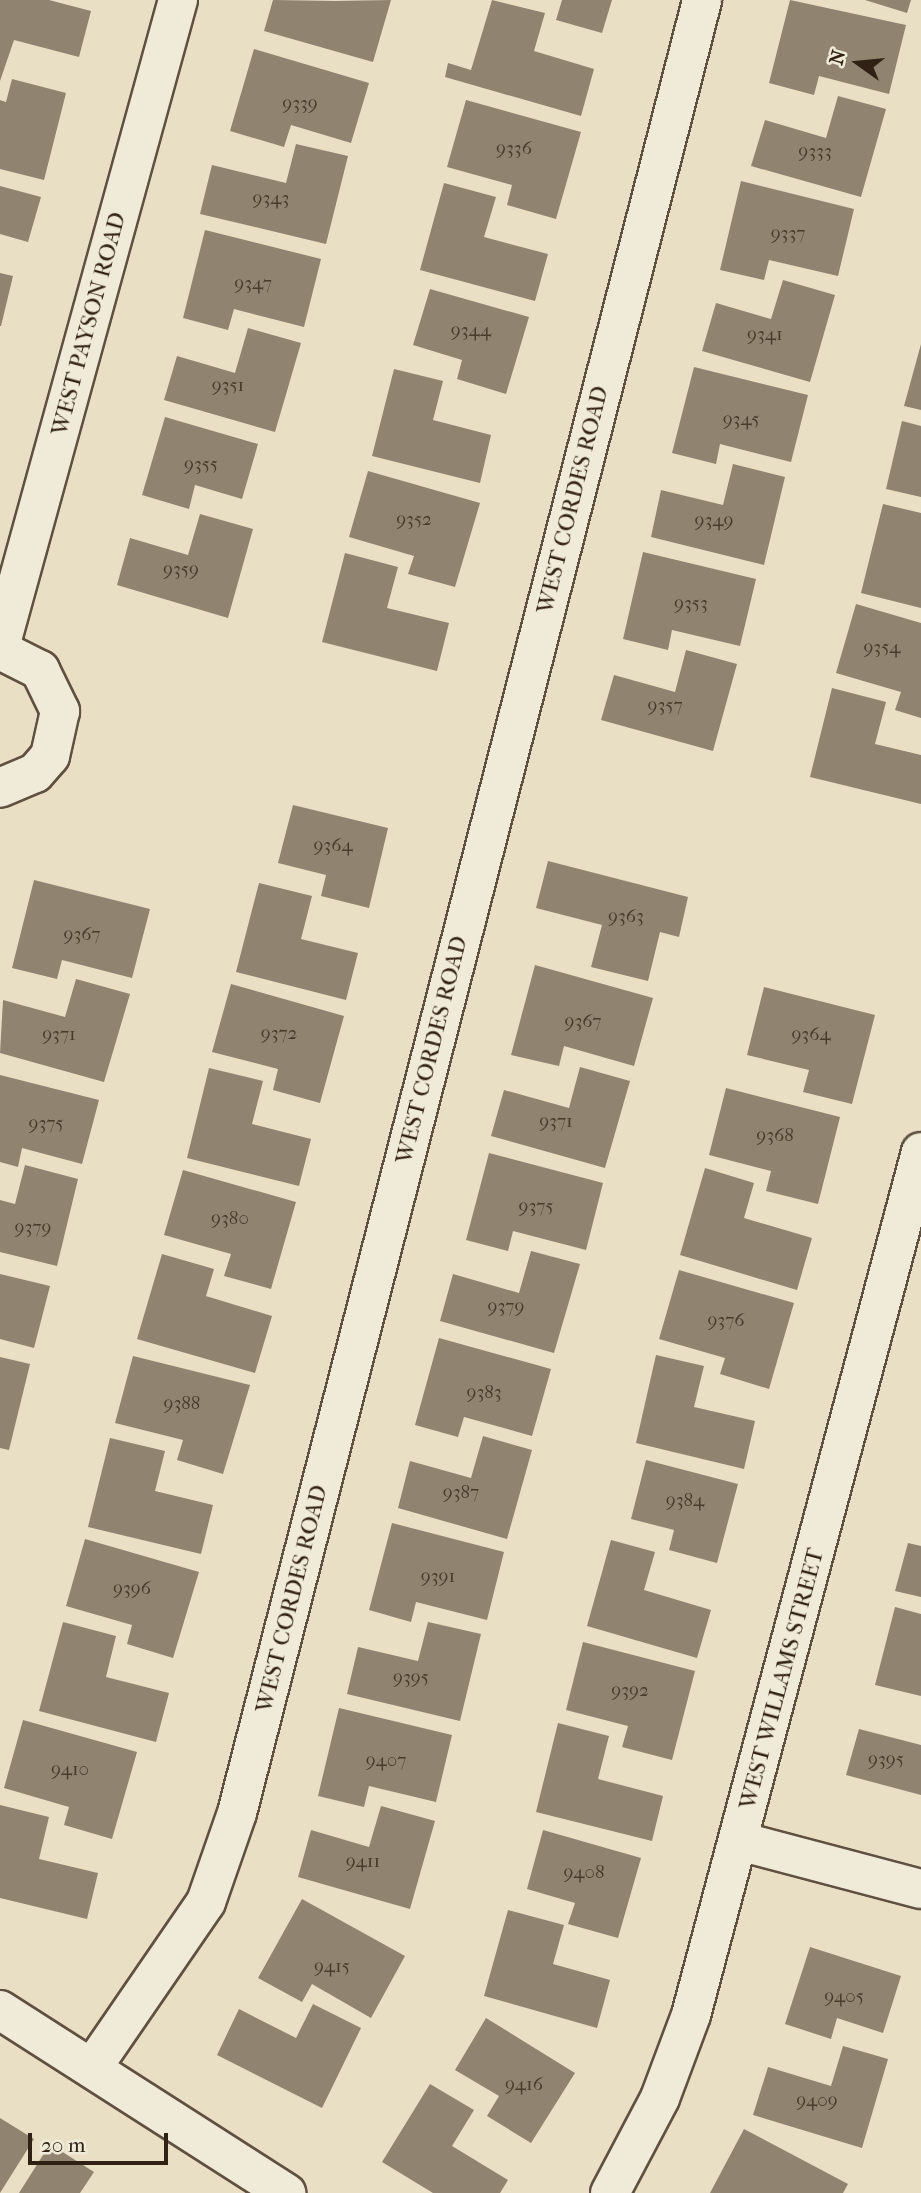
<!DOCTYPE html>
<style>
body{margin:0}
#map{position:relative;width:921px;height:2193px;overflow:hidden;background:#e8dfc5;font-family:"IM FELL French Canon",serif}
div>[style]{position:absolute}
.building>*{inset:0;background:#908470}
.roads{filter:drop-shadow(2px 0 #5f5040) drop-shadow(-2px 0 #5f5040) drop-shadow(0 2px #5f5040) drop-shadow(0 -2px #5f5040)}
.minor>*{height:38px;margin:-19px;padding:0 19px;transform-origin:19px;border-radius:19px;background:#f0ead9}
span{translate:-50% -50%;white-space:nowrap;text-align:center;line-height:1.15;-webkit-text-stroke:5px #f0ead9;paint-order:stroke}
.number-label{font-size:19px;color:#493a2b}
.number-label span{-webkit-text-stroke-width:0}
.street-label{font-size:23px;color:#312114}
.north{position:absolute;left:823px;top:28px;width:70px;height:70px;-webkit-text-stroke:5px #f0ead9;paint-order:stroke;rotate:285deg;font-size:19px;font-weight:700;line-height:28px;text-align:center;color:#312114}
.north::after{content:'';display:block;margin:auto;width:24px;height:32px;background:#312114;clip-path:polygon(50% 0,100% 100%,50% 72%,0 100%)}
.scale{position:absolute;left:28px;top:2133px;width:140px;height:32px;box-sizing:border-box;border:4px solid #312114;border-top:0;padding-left:9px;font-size:21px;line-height:24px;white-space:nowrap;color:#312114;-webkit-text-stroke:5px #f0ead9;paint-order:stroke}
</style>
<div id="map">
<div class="building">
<div style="clip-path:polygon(0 0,49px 0,91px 11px,79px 57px,14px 40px,0 81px)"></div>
<div style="clip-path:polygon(273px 0,335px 1px,391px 0,373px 62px,264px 31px)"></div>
<div style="clip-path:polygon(492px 0,545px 13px,534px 51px,594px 69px,581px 116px,445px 77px,448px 63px,471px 70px)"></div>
<div style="clip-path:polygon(562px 0,612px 0,602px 33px,556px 20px)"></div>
<div style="clip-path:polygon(790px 0,906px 25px,889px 94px,819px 76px,814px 95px,769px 83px)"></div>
<div style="clip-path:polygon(865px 0,911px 0,907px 13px)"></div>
<div style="clip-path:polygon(254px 49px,369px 83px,351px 143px,291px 125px,284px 147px,230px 131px)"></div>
<div style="clip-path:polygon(12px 79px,66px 93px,44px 180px,0 169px,0 100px,6px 102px)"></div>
<div style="clip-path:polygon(838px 96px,886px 109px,861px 197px,751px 166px,765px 120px,826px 138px)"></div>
<div style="clip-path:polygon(466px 100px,581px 132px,556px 219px,507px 205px,512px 185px,447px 167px)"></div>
<div style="clip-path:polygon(296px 144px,348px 156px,326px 244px,200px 214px,212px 165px,286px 183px)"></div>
<div style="clip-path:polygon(741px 181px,854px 209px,838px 276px,769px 260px,764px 280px,720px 270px)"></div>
<div style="clip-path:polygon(444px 183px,496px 197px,484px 237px,548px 254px,535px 301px,420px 270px)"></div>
<div style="clip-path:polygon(0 186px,41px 197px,28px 242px,0 234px)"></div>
<div style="clip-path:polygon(205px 230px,321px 259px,304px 327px,234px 309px,228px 330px,183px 318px)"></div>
<div style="clip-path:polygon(0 273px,13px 276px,1px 326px,0 326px)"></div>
<div style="clip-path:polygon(783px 280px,835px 295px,810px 382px,702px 351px,716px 303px,771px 319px)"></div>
<div style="clip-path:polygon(430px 289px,529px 317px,506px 394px,457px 379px,462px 360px,413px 345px)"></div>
<div style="clip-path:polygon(248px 328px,301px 343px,275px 432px,164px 400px,177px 356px,235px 373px)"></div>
<div style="clip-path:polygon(921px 344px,921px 410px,904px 406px)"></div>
<div style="clip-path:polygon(694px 367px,808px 395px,791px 462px,720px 444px,716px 464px,672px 453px)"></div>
<div style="clip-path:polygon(394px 369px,443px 381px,433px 420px,491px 435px,480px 483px,372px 456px)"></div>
<div style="clip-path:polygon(165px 417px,258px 444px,242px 499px,195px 485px,189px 509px,142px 495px)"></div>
<div style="clip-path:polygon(902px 421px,921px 426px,921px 497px,886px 489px)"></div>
<div style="clip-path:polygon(733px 464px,785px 477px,764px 565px,651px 537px,661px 490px,723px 505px)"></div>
<div style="clip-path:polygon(368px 471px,480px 503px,455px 587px,408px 574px,414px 556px,349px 537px)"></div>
<div style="clip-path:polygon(883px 504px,921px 513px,921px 608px,861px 593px)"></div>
<div style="clip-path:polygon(200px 514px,253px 529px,228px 618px,117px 585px,130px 538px,188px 555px)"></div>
<div style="clip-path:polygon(643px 552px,756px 579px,740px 646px,672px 630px,668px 650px,623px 639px)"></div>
<div style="clip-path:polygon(345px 553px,398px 567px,387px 608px,449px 623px,437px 671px,322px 642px)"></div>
<div style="clip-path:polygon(856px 604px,921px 623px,921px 718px,895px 710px,901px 692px,836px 673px)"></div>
<div style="clip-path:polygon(686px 650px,737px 664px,713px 751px,601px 720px,614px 675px,675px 692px)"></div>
<div style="clip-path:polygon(832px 688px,886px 702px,875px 744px,921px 755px,921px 804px,810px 777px)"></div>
<div style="clip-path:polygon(293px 805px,388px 828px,369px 908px,321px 896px,326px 875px,278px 863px)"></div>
<div style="clip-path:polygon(548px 861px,688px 897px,679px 937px,660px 932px,648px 981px,591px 967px,602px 925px,536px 908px)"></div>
<div style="clip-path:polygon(34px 880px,150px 909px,132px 978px,62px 960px,57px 979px,12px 968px)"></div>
<div style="clip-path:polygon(259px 883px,312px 896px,301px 939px,358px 953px,346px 1000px,236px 972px)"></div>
<div style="clip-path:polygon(535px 965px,653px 998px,634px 1066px,564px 1046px,559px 1066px,511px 1055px)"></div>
<div style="clip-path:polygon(76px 979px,130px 994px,104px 1082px,0 1053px,3px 1000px,65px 1017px)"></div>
<div style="clip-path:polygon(231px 984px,344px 1016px,320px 1103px,273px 1090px,278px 1069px,212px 1052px)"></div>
<div style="clip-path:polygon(764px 987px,875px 1015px,852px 1104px,803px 1092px,809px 1070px,747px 1055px)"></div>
<div style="clip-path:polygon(580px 1067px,630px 1081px,605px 1168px,491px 1136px,504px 1090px,569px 1108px)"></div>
<div style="clip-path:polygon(209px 1068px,263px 1081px,252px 1124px,311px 1139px,299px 1186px,187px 1158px)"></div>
<div style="clip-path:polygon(0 1075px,99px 1100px,82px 1164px,22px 1148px,18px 1167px,0 1162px)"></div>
<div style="clip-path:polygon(726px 1088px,840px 1117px,818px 1204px,766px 1191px,771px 1171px,709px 1155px)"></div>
<div style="clip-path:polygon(489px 1153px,603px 1183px,586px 1250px,513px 1231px,508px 1251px,466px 1240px)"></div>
<div style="clip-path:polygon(25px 1165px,78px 1179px,57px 1266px,0 1252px,0 1200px,15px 1204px)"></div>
<div style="clip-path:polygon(705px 1168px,754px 1183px,744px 1218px,812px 1238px,797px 1290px,680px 1255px)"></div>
<div style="clip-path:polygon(183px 1170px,296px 1202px,271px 1289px,224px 1276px,231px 1254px,164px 1235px)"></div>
<div style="clip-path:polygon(531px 1251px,580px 1264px,554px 1353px,440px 1321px,453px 1274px,519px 1293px)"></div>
<div style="clip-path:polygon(162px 1254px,214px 1269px,206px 1296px,272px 1316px,255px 1373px,137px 1339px)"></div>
<div style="clip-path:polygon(679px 1270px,794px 1303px,769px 1389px,720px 1374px,725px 1358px,659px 1339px)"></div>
<div style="clip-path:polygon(0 1274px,50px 1286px,34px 1348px,0 1339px)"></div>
<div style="clip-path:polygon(439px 1338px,551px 1369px,532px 1436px,464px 1417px,458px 1437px,415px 1425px)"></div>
<div style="clip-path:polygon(656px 1355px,704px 1366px,694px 1407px,755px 1421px,744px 1469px,636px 1443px)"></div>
<div style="clip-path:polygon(133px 1356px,250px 1385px,223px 1474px,177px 1460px,183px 1440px,115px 1423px)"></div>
<div style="clip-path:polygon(0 1357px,30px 1364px,9px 1450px,0 1448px)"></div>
<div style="clip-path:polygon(483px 1436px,532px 1450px,507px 1539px,398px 1508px,410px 1461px,471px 1478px)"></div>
<div style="clip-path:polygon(110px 1438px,165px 1451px,155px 1491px,213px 1505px,201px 1554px,88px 1527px)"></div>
<div style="clip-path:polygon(646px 1460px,738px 1484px,717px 1563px,669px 1550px,674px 1530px,631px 1519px)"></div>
<div style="clip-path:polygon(392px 1523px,504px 1552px,487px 1620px,416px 1602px,411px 1622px,369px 1610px)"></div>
<div style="clip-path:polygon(85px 1539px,199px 1572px,173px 1658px,127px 1644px,132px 1625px,66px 1606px)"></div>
<div style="clip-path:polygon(611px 1540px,655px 1552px,644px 1590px,711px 1610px,697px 1658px,587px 1626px)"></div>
<div style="clip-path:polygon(908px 1543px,921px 1546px,921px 1597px,895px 1591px)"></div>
<div style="clip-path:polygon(895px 1607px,921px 1614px,921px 1696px,875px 1685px)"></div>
<div style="clip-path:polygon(63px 1622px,116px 1636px,106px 1677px,169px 1693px,156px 1742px,39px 1711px)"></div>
<div style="clip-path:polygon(428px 1622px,481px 1634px,460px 1721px,347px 1694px,358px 1647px,418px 1661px)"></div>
<div style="clip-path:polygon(583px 1642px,695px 1671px,672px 1760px,622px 1747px,628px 1726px,566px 1710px)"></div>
<div style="clip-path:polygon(339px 1708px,452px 1735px,436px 1802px,369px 1786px,364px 1807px,318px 1796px)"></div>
<div style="clip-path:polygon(23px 1720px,137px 1752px,112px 1839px,64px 1825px,69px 1807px,4px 1788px)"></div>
<div style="clip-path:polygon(558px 1723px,609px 1736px,598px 1779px,663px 1796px,652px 1841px,536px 1812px)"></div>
<div style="clip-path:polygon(859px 1729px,921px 1745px,921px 1795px,846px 1775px)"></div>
<div style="clip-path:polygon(0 1805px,49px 1817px,39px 1859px,98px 1873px,87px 1919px,0 1898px)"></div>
<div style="clip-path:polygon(381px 1806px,435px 1821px,410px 1909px,298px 1877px,311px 1830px,369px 1847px)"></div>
<div style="clip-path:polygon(543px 1830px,641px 1858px,618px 1938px,568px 1924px,575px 1903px,527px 1889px)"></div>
<div style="clip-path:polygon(302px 1899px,405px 1956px,371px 2018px,312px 1984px,302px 2002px,258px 1978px)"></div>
<div style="clip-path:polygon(508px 1910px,564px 1925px,553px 1964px,610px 1980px,597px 2028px,484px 1996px)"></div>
<div style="clip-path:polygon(810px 1947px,901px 1976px,883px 2033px,837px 2018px,831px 2039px,785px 2024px)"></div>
<div style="clip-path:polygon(313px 2004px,361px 2028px,322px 2108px,217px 2055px,239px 2009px,296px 2038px)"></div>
<div style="clip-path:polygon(486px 2018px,575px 2073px,531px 2143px,487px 2116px,499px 2096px,455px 2070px)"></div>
<div style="clip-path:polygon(843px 2046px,888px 2059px,862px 2148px,753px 2115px,768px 2067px,831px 2086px)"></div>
<div style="clip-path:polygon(430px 2084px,474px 2110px,452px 2146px,508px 2180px,500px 2193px,433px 2193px,382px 2162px)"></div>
<div style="clip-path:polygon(0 2118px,34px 2139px,0 2193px)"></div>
<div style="clip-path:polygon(744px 2129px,848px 2184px,843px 2193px,710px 2193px)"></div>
<div style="clip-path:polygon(50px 2144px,94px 2172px,80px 2193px,19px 2193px)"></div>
</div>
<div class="roads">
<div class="minor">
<div style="left:0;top:647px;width:671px;rotate:-74.62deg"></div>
<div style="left:0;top:650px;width:45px;rotate:26.6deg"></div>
<div style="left:40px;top:670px;width:46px;rotate:64deg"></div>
<div style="left:60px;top:711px;width:46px;rotate:102.5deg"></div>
<div style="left:50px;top:756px;width:23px;rotate:131deg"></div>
<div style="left:35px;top:773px;width:38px;rotate:157deg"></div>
<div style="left:739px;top:1841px;width:188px;rotate:14.8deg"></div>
<div style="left:0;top:2010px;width:340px;rotate:32.6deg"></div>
<div style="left:92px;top:2068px;width:201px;rotate:-55.5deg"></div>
<div style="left:206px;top:1902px;width:94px;rotate:-70.8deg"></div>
<div style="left:237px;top:1813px;width:1872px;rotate:-75.61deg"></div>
<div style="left:610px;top:2193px;width:107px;rotate:-62.2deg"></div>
<div style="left:660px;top:2098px;width:89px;rotate:-69.5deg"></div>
<div style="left:691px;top:2015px;width:893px;rotate:-75.08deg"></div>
</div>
</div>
<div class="number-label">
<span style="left:300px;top:104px">9339</span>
<span style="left:514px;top:149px">9336</span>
<span style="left:815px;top:152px">9333</span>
<span style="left:271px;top:199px">9343</span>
<span style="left:788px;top:234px">9337</span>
<span style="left:253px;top:284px">9347</span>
<span style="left:471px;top:331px">9344</span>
<span style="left:765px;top:335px">9341</span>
<span style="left:228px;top:386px">9351</span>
<span style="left:741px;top:420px">9345</span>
<span style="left:201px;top:465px">9355</span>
<span style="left:414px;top:520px">9352</span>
<span style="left:714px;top:521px">9349</span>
<span style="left:181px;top:570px">9359</span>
<span style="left:691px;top:604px">9353</span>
<span style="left:882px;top:648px">9354</span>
<span style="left:665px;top:706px">9357</span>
<span style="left:333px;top:846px">9364</span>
<span style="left:626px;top:917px">9363</span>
<span style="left:82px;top:935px">9367</span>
<span style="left:583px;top:1022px">9367</span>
<span style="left:279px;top:1034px">9372</span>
<span style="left:59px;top:1035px">9371</span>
<span style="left:811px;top:1035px">9364</span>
<span style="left:556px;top:1122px">9371</span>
<span style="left:46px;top:1124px">9375</span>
<span style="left:775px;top:1136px">9368</span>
<span style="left:536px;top:1207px">9375</span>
<span style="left:230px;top:1219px">9380</span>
<span style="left:33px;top:1228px">9379</span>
<span style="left:506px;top:1307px">9379</span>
<span style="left:726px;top:1321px">9376</span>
<span style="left:484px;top:1393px">9383</span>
<span style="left:182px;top:1404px">9388</span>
<span style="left:461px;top:1493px">9387</span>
<span style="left:685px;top:1501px">9384</span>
<span style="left:438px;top:1577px">9391</span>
<span style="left:132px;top:1589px">9396</span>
<span style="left:411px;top:1678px">9395</span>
<span style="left:630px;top:1691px">9392</span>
<span style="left:886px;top:1760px">9395</span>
<span style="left:386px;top:1761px">9407</span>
<span style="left:70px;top:1770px">9410</span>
<span style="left:363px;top:1862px">9411</span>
<span style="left:584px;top:1873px">9408</span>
<span style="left:332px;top:1967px">9415</span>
<span style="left:844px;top:1997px">9405</span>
<span style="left:524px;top:2085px">9416</span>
<span style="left:817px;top:2101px">9409</span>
</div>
<div class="street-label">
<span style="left:89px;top:324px;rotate:-75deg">WEST PAYSON ROAD</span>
<span style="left:573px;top:500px;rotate:-76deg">WEST CORDES ROAD</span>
<span style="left:432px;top:1050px;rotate:-76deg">WEST CORDES ROAD</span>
<span style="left:292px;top:1599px;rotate:-76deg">WEST CORDES ROAD</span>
<span style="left:782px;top:1679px;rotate:-75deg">WEST WILLAMS STREET</span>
</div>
<div class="north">N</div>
<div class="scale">20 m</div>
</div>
